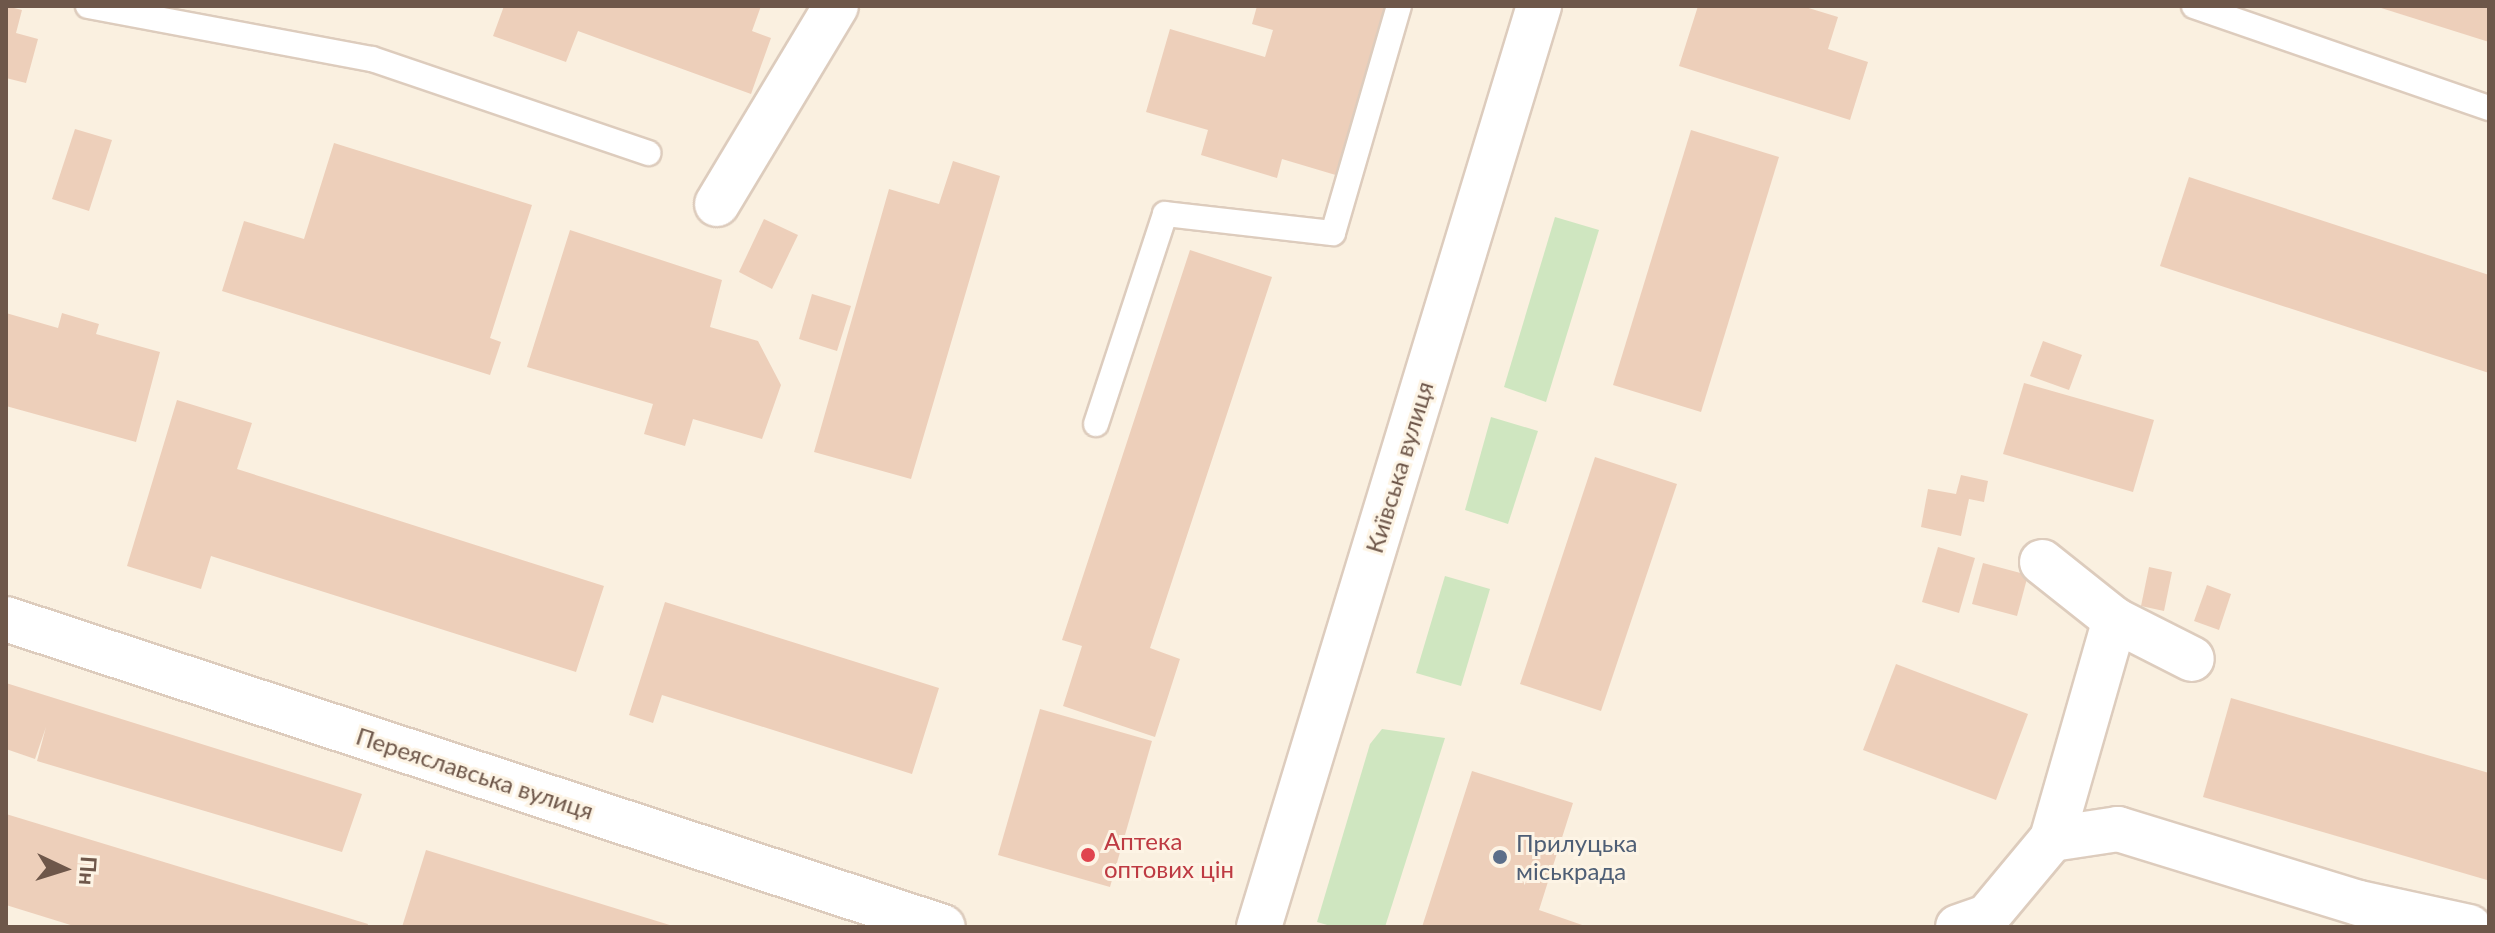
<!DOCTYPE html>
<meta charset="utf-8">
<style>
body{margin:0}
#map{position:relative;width:2495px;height:933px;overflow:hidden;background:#faf0e0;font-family:Lato,sans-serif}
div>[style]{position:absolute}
.green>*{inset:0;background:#cfe6c0}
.building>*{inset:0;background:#edcfba}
.roads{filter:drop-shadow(2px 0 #ddccbd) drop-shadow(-2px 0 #ddccbd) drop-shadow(0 2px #ddccbd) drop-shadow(0 -2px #ddccbd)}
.lane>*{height:24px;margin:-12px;padding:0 12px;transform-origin:12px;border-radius:12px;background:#fff}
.street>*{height:44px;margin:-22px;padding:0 22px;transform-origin:22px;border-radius:22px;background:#fff}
.secondary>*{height:44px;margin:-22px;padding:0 22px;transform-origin:22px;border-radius:22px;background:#fff}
.dots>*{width:22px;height:22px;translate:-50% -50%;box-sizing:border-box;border:4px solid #fdf4e5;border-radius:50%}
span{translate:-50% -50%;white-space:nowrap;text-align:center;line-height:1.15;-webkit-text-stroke:6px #fdf4e5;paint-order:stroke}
.street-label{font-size:24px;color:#6e574a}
.health-label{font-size:24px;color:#be3a42}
.left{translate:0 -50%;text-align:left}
.service-label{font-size:24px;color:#4e5e75}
.frame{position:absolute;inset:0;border:8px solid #6e574a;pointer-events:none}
.north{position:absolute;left:24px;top:829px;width:80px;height:80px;-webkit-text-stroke:6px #fdf4e5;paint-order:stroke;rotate:94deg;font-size:22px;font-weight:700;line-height:32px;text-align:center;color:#6e574a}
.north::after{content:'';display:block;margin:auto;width:28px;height:36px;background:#6e574a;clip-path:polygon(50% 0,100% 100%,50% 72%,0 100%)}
</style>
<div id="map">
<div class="green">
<div style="clip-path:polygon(1555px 217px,1599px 230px,1546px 402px,1504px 387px)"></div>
<div style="clip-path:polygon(1491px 417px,1538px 431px,1508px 524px,1465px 510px)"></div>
<div style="clip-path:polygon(1445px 576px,1490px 589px,1461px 686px,1416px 673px)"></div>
<div style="clip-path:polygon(1382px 729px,1445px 738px,1385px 927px,1334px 927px,1317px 922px,1370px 744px)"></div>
</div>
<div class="building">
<div style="clip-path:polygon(6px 6px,22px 10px,16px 33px,38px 39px,26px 83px,6px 78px)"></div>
<div style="clip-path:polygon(504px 6px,761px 6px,752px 31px,771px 38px,751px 94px,578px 31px,566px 62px,493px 36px)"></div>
<div style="clip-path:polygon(1257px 6px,1389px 6px,1339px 176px,1282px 159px,1277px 178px,1201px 155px,1208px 130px,1146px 112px,1170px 29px,1265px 57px,1273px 30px,1252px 24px)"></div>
<div style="clip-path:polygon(1698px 6px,1802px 6px,1838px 17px,1828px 49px,1868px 62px,1850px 120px,1679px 66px)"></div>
<div style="clip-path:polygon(2378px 6px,2489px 6px,2489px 42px,2378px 7px)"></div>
<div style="clip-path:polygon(75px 129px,112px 140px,89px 211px,52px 199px)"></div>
<div style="clip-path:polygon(1691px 130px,1779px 157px,1701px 412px,1613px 385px)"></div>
<div style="clip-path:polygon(334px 143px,532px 205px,490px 338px,501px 342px,490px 375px,222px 291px,244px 221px,304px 239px)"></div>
<div style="clip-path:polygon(953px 161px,1000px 176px,911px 479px,814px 452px,889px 189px,939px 204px)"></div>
<div style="clip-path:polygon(2189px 177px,2489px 275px,2489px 373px,2160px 266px)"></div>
<div style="clip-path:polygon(764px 219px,798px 235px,772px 289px,739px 272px)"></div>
<div style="clip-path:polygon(570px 230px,722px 280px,710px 327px,758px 341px,781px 385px,762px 439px,693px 419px,685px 446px,644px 434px,653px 404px,527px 367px)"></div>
<div style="clip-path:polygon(1190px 250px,1272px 277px,1150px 648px,1180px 659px,1155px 737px,1063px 706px,1082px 646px,1062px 640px)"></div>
<div style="clip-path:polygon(812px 294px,851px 306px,837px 351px,799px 339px)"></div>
<div style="clip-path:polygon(6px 313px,58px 328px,62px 313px,99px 324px,96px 334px,160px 352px,136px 442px,6px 406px)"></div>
<div style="clip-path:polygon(2043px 341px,2082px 355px,2069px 390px,2030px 376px)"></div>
<div style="clip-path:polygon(2024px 383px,2154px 420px,2133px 492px,2003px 454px)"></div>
<div style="clip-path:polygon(177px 400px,252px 423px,237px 469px,604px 586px,576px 672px,211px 556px,201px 589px,127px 566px)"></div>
<div style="clip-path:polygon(1595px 457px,1677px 484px,1601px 711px,1520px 684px)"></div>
<div style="clip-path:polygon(1961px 475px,1988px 481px,1984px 502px,1969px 499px,1961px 536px,1921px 527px,1928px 489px,1956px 494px)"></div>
<div style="clip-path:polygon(1938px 547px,1975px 558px,1959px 613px,1922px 602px)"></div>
<div style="clip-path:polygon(1983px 563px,2028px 575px,2017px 616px,1972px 604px)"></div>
<div style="clip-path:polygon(2149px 567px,2172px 572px,2164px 611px,2141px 606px)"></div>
<div style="clip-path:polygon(2207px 585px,2231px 594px,2219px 630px,2194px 621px)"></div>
<div style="clip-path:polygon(665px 602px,939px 688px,912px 774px,662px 695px,653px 723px,629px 715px)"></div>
<div style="clip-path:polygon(1896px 664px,2028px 714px,1996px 800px,1863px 750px)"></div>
<div style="clip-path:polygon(6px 683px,362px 794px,342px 852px,37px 761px,46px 727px,35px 759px,6px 749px)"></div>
<div style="clip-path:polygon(2231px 698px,2489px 773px,2487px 880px,2203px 797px)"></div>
<div style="clip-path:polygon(1040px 709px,1152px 741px,1110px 887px,998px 855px)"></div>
<div style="clip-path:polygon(1472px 771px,1573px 803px,1539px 910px,1588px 927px,1422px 927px)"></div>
<div style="clip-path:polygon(6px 814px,368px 924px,367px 927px,77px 927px,6px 905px)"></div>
<div style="clip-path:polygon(426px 850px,673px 926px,673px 927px,402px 927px)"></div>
</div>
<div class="roads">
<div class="lane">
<div style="left:88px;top:6px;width:289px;rotate:10.6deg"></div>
<div style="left:372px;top:59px;width:292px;rotate:18.8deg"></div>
<div style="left:2194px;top:6px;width:312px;rotate:19.1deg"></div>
<div style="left:1096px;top:424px;width:221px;rotate:-71.8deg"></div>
<div style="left:1165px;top:214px;width:169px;rotate:6.5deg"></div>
<div style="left:1333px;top:233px;width:236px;rotate:-73.8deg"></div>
</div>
<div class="street">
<div style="left:717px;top:204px;width:231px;rotate:-59deg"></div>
<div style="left:2042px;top:562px;width:93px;rotate:38.5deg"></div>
<div style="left:2115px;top:620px;width:86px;rotate:26.9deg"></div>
<div style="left:6px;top:619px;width:986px;rotate:18.2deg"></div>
<div style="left:2052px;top:839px;width:67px;rotate:-8.6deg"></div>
<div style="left:2118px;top:829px;width:252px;rotate:17.1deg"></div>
<div style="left:2359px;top:903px;width:113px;rotate:12.3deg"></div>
<div style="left:1958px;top:927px;width:31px;rotate:-19deg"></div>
<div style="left:1987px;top:917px;width:102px;rotate:-50.2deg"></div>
<div style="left:2052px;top:839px;width:228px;rotate:-74deg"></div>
</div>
<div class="secondary">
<div style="left:1259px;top:927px;width:963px;rotate:-73.09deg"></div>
</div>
</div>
<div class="dots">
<div style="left:1088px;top:855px;background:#e0444e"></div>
<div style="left:1500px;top:857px;background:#5c6f8a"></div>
</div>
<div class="street-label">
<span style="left:1399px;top:467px;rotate:-73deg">Київська вулиця</span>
<span style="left:475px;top:773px;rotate:18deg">Переяславська вулиця</span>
</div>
<div class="health-label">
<span class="left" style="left:1104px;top:855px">Аптека<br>оптових цін</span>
</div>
<div class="service-label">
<span class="left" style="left:1516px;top:857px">Прилуцька<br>міськрада</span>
</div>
<div class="frame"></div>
<div class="north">Пн</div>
</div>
